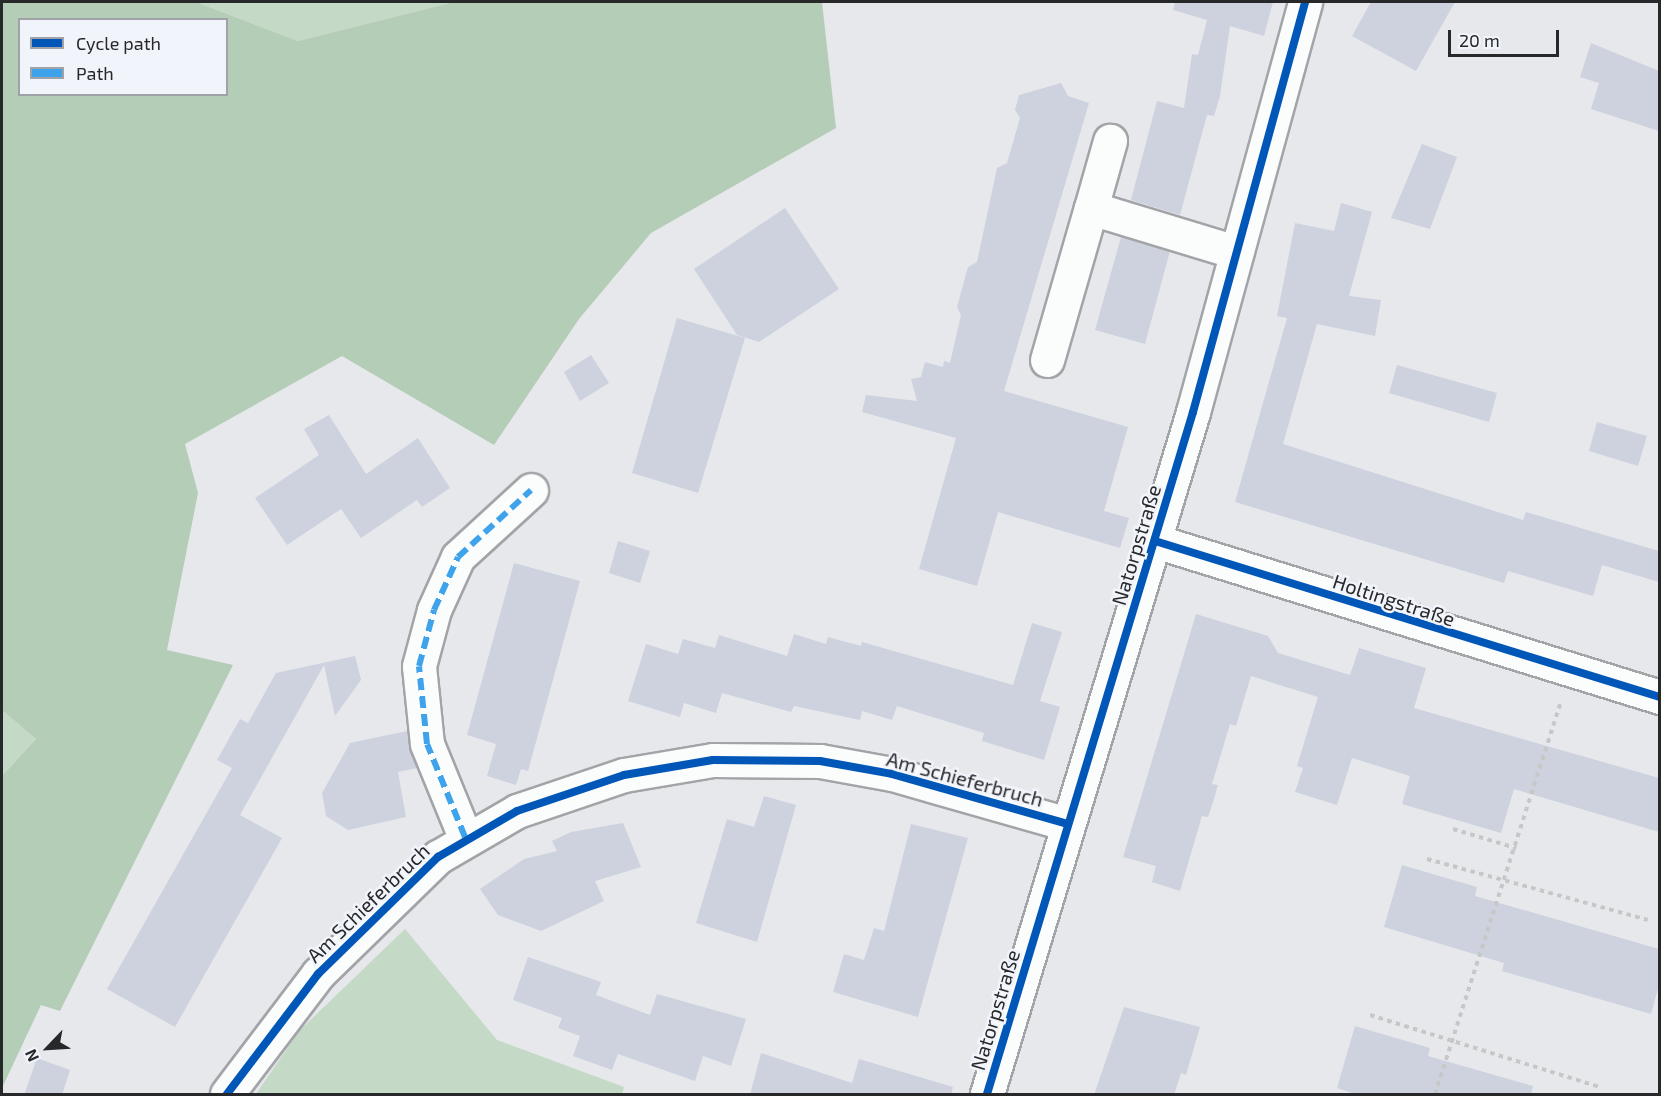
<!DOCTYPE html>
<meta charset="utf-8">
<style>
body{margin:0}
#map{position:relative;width:1661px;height:1096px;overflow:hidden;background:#e6e8ec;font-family:"Exo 2",sans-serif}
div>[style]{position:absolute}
.green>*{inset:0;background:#c4d9c6}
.forest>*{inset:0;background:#b4cdb6}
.building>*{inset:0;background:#cdd2de}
.path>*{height:4px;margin-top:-2px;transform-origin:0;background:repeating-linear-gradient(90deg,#c6c7c7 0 4.5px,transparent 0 9px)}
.roads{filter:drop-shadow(2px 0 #a2a4a7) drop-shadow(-2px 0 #a2a4a7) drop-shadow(0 2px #a2a4a7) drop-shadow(0 -2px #a2a4a7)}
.minor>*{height:33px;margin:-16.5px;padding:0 16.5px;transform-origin:16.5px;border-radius:16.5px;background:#fbfcfc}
.quiet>*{height:6px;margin-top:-3px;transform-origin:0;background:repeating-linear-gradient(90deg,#3ea3eb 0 12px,transparent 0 18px)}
.cycleway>*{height:8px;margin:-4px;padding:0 4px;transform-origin:4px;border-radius:4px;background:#0057b8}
span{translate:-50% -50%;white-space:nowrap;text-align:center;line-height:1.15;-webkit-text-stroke:5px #f1f4fb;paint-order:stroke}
.street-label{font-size:20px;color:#27282a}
.frame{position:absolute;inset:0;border:3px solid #27282a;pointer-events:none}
.legend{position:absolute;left:18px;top:18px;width:210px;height:78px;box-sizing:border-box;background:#f1f4fb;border:2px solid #a0a2a7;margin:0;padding:8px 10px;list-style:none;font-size:18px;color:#27282a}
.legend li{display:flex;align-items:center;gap:12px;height:30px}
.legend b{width:30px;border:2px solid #a0a2a7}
.north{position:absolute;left:18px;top:1018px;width:60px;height:60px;-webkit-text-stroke:4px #f1f4fb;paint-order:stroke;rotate:245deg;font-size:16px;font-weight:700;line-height:24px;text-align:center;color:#27282a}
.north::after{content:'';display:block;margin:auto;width:21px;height:27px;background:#27282a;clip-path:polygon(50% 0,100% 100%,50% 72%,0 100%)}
.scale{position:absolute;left:1448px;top:30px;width:111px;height:27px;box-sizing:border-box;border:3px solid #27282a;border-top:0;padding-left:8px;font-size:18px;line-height:21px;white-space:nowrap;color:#27282a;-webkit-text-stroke:4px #f1f4fb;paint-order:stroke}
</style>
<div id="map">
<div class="green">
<div style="clip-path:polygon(196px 2px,454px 2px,298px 41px)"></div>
<div style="clip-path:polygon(2px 710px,36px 739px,2px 776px)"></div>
<div style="clip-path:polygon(405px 929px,497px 1040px,624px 1087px,622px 1094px,256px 1094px,299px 1031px)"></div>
</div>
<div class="forest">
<div style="clip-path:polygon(evenodd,2px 2px,196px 2px,298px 41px,454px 2px,822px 2px,836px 128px,651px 233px,579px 319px,494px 445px,342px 356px,185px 444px,198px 493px,167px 650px,233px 665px,60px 1011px,41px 1005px,2px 1088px,2px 776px,36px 739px,2px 710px,2px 2px,20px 20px,226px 20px,226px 94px,20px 94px,20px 20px)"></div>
</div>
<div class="building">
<div style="clip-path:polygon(1175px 2px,1273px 2px,1264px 36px,1230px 26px,1220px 96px,1214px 116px,1207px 115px,1180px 215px,1131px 200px,1157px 101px,1184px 108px,1192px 54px,1198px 55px,1207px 20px,1173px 10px)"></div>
<div style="clip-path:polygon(1371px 2px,1455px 2px,1416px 71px,1352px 36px)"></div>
<div style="clip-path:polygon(1591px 43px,1659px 71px,1659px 131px,1591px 109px,1599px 83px,1580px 77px)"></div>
<div style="clip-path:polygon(1061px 83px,1068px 96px,1089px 103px,1004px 391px,1128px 427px,1104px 511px,1129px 518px,1120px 548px,998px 512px,977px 586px,919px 569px,956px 438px,862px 412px,866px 395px,917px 401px,911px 379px,921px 377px,925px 362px,943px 367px,944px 361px,950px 363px,961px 315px,957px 307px,968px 267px,977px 262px,997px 168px,1007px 163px,1020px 118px,1015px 110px,1019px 95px)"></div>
<div style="clip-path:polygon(1422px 144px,1457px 157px,1430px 229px,1391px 218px)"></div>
<div style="clip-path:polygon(1341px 203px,1372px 212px,1349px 296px,1381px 300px,1375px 336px,1317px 324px,1283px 444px,1523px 520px,1526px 512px,1659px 551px,1659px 582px,1602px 565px,1593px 596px,1508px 571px,1504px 583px,1235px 502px,1287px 318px,1277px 316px,1295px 223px,1334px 231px)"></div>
<div style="clip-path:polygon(785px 208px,839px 289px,759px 342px,737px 335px,694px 269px)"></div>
<div style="clip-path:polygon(1121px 237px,1170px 251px,1145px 344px,1095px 330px)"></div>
<div style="clip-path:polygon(677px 318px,745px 338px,698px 493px,632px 473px)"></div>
<div style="clip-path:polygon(591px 355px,609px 383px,580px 401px,564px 372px)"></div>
<div style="clip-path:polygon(1397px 365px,1497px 393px,1489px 422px,1389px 393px)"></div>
<div style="clip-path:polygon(329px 415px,366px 474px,418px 438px,450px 488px,422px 507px,417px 500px,361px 538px,341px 509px,287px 545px,255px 498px,319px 455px,304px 429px)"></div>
<div style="clip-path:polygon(1597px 422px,1647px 436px,1638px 466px,1589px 451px)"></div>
<div style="clip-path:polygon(618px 541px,650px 551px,640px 583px,609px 573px)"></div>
<div style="clip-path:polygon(514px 563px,580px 581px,528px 771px,521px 769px,516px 785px,487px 776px,496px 744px,467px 735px)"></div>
<div style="clip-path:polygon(1196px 614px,1268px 636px,1278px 653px,1350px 675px,1359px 648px,1426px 668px,1414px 708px,1659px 778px,1659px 832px,1514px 789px,1501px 833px,1402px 804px,1410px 776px,1352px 758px,1337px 805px,1295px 792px,1303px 768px,1297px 766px,1318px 697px,1251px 676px,1236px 726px,1230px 724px,1212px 784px,1218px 785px,1213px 802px,1208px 817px,1202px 816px,1180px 891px,1152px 882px,1156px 866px,1123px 857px)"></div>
<div style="clip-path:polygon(1032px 623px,1062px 632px,1040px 701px,1060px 707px,1044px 760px,982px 741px,984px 733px,897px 706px,892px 720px,862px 711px,860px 720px,794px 706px,791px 712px,722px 693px,716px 713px,684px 703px,680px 717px,628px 701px,646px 644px,678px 654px,683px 639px,715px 648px,719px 635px,787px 656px,794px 634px,826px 644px,828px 637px,861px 646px,862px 642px,1013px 685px)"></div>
<div style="clip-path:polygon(355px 656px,361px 680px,335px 716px,324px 665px,240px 815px,282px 838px,175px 1027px,107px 989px,232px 768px,217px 760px,240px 719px,248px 723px,276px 673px)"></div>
<div style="clip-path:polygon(407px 731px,417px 768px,398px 772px,406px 817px,348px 830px,326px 816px,322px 793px,350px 743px)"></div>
<div style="clip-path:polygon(764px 796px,796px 805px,757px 942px,696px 923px,727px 819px,754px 827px)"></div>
<div style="clip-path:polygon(623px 823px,641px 867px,595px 881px,604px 901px,541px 931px,498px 915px,480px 889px,524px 859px,557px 851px,552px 841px,571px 832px)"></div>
<div style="clip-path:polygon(911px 824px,968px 838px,918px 1017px,833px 992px,844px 954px,864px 960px,874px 928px,884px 931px)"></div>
<div style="clip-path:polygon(1402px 865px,1477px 887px,1475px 896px,1659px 949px,1659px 985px,1651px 1014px,1502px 971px,1504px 963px,1384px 927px)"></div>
<div style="clip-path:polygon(528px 957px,601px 982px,596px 995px,650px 1015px,657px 994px,746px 1019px,731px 1066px,703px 1056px,695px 1081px,618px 1054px,612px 1070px,573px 1056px,580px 1036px,558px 1028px,562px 1018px,513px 1000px)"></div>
<div style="clip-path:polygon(1124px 1007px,1200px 1027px,1186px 1075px,1181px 1073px,1174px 1095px,1094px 1095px)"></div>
<div style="clip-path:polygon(1355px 1026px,1430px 1048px,1428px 1056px,1533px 1086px,1531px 1095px,1358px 1095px,1337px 1088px)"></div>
<div style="clip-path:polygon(761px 1053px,852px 1083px,859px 1059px,953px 1087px,951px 1095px,750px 1095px)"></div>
<div style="clip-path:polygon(37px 1058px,70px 1070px,62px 1095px,24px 1095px)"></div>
</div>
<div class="path">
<div style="left:1453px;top:829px;width:66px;rotate:16.8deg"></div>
<div style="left:1427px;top:859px;width:229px;rotate:15.4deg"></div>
<div style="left:1370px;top:1015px;width:241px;rotate:17.4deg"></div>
<div style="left:1435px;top:1094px;width:410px;rotate:-72.2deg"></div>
</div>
<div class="roads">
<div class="minor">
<div style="left:1091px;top:208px;width:70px;rotate:-74.2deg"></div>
<div style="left:1047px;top:360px;width:158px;rotate:-73.9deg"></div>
<div style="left:1091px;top:208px;width:152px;rotate:16.9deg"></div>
<div style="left:1155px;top:541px;width:529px;rotate:17.17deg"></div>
<div style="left:465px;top:837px;width:100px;rotate:-112.2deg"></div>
<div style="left:427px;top:744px;width:78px;rotate:-95.9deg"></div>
<div style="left:419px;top:666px;width:58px;rotate:-75deg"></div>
<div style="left:434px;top:610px;width:58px;rotate:-65.6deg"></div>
<div style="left:458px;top:557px;width:99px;rotate:-42.5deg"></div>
<div style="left:227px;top:1094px;width:151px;rotate:-52.8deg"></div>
<div style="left:318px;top:974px;width:168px;rotate:-44.3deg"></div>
<div style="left:438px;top:857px;width:91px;rotate:-30.2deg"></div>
<div style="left:517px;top:811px;width:113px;rotate:-18.6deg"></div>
<div style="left:624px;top:775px;width:90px;rotate:-9.6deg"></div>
<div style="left:713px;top:760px;width:107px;rotate:0.5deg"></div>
<div style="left:820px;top:761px;width:73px;rotate:10.2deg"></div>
<div style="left:892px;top:774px;width:182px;rotate:15.9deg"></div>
<div style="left:987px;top:1094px;width:712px;rotate:-73.19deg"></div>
<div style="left:1193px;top:412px;width:425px;rotate:-74.7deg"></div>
</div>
</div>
<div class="quiet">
<div style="left:465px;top:837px;width:100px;rotate:-112.2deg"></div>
<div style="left:427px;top:744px;width:78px;rotate:-95.9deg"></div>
<div style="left:419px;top:666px;width:58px;rotate:-75deg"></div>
<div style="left:434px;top:610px;width:58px;rotate:-65.6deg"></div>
<div style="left:458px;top:557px;width:99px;rotate:-42.5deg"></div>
</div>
<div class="cycleway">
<div style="left:1155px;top:541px;width:529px;rotate:17.17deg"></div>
<div style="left:227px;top:1094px;width:151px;rotate:-52.8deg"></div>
<div style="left:318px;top:974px;width:168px;rotate:-44.3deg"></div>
<div style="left:438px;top:857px;width:91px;rotate:-30.2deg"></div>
<div style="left:517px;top:811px;width:113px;rotate:-18.6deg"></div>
<div style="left:624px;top:775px;width:90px;rotate:-9.6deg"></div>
<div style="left:713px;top:760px;width:107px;rotate:0.5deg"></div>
<div style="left:820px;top:761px;width:73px;rotate:10.2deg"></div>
<div style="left:892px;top:774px;width:182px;rotate:15.9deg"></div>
<div style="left:987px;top:1094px;width:712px;rotate:-73.19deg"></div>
<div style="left:1193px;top:412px;width:425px;rotate:-74.7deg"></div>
</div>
<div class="street-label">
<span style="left:1136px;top:545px;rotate:-73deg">Natorpstraße</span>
<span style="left:1394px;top:600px;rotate:18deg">Holtingstraße</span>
<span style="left:965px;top:779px;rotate:15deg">Am Schieferbruch</span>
<span style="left:368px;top:903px;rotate:-44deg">Am Schieferbruch</span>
<span style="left:995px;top:1010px;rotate:-73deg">Natorpstraße</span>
</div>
<div class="frame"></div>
<ul class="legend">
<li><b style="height:8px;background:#0057b8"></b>Cycle path</li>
<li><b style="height:8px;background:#3ea3eb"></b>Path</li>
</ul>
<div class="north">N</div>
<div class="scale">20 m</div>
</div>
